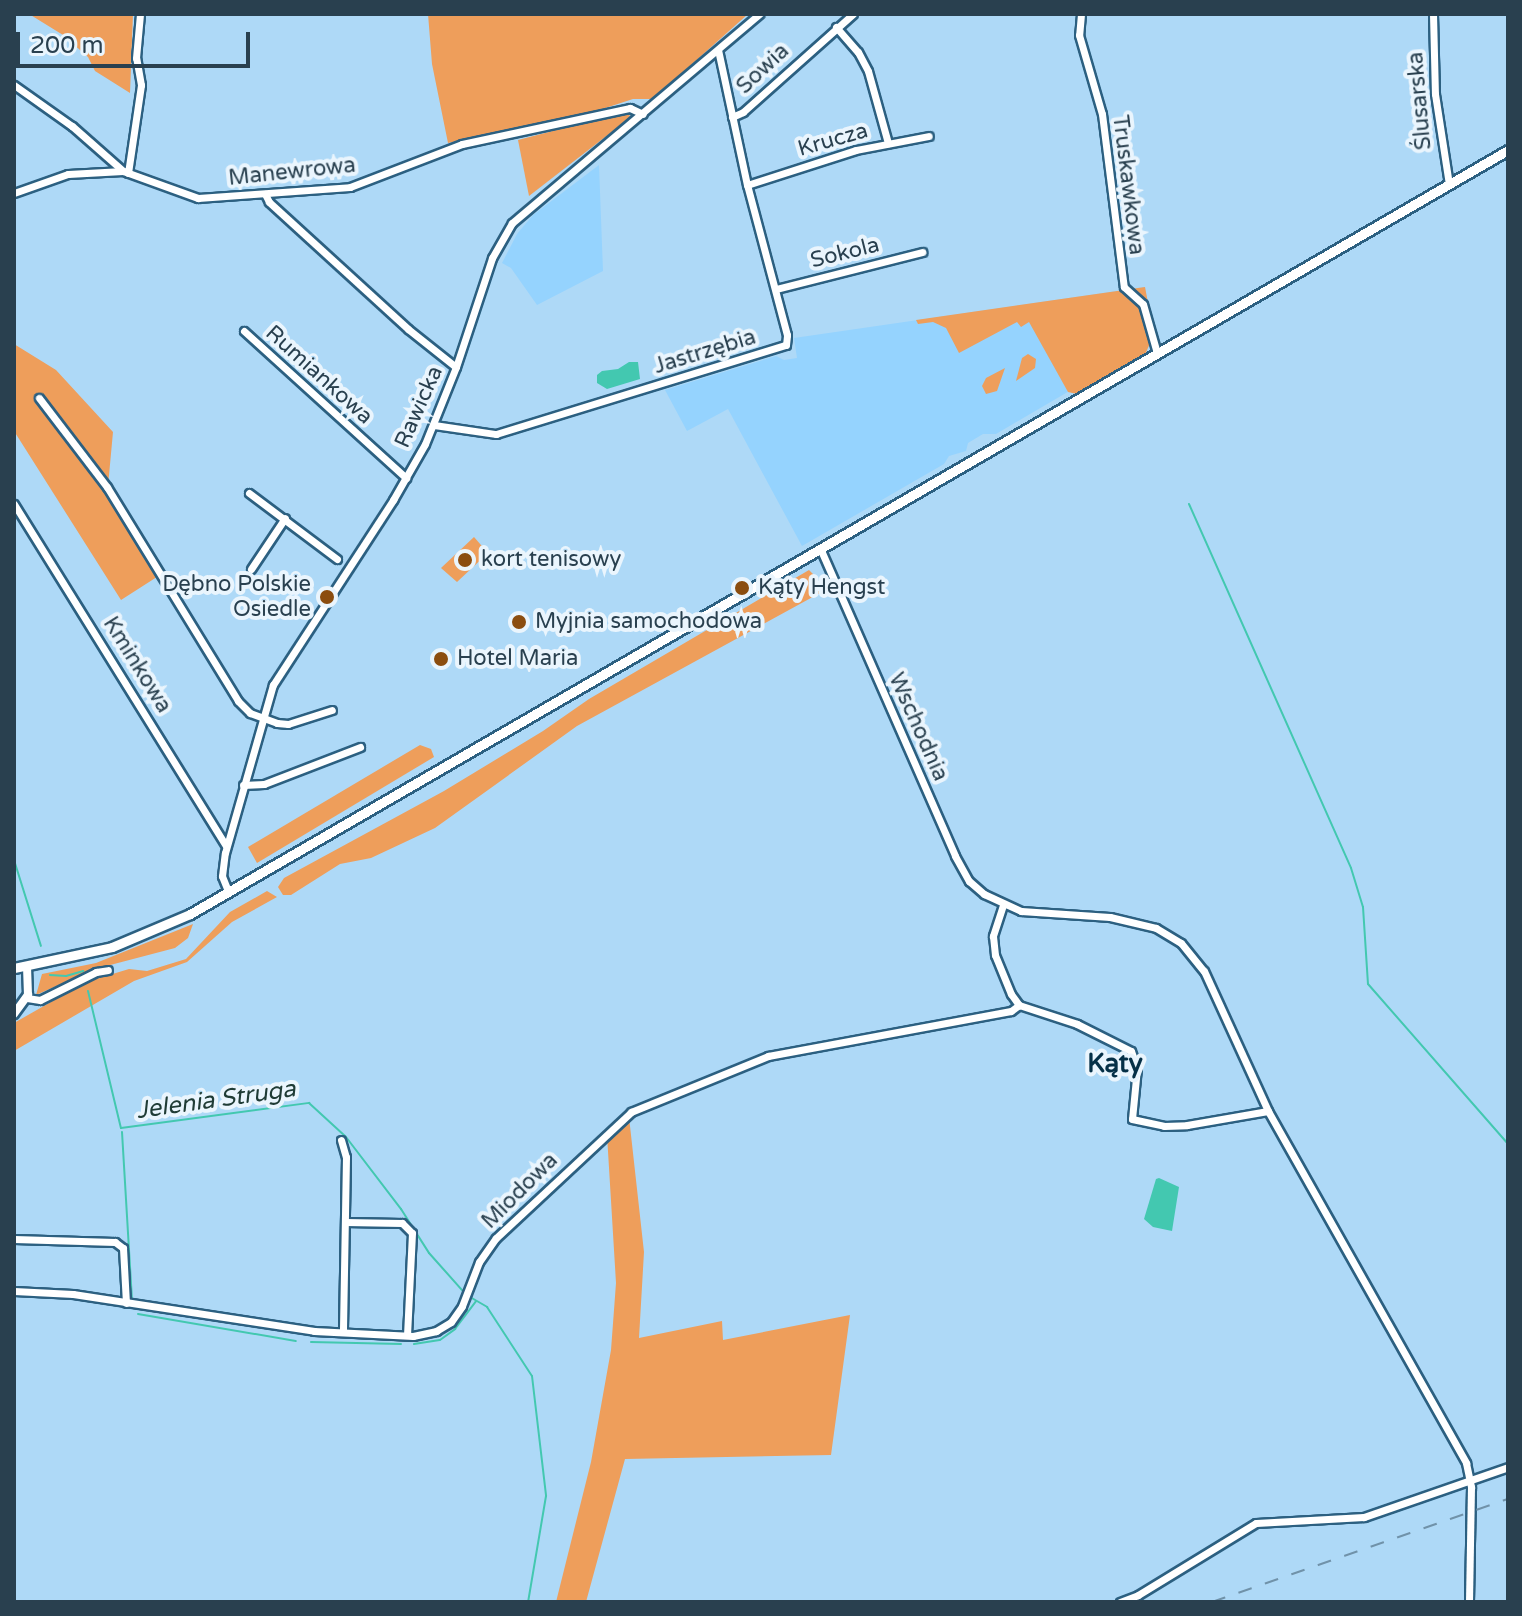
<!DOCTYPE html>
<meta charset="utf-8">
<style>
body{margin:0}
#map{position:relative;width:1522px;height:1616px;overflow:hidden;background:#aed9f7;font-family:"Varela Round",sans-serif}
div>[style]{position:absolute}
.built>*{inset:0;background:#95d3fe}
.green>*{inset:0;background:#ee9e5b}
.water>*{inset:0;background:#43c8b0}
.stream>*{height:2px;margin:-1px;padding:0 1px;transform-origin:1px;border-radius:1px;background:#43c8b0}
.roads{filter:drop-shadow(2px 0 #2c6081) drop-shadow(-2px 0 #2c6081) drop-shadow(0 2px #2c6081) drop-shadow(0 -2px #2c6081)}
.minor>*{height:7px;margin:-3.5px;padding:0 3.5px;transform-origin:3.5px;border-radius:3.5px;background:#fff}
.tertiary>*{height:8px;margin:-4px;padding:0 4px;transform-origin:4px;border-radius:4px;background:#fff}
.secondary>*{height:9px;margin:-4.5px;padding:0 4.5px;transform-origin:4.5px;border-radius:4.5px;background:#fff}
.rail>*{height:2px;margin-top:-1px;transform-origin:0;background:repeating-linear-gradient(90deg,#7092a9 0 14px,transparent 0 28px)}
.dots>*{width:22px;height:22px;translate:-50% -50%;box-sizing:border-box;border:4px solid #eaf5fd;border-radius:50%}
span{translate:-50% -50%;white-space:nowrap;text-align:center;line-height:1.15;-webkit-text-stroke:8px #eaf5fd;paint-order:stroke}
.street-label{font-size:22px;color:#29404f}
.poi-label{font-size:22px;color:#29404f}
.left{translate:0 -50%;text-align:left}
.right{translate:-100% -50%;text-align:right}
.water-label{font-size:24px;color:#203c36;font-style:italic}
.quarter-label{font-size:26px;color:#053047;font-weight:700}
.frame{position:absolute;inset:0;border:16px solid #29404f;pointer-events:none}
.scale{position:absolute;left:16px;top:32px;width:234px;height:36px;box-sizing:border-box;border:4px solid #29404f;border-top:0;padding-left:10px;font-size:24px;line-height:28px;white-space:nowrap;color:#29404f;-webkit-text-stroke:6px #eaf5fd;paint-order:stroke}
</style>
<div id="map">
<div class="built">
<div style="clip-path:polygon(599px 165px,603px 271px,537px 305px,511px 268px,502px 263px,517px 234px,533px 215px)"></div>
<div style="clip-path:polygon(1145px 287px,1148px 345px,996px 434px,983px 434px,968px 443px,966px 451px,949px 456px,944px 464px,802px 546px,728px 409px,687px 431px,665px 390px,776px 356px,784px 360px,797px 358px,794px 338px)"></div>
</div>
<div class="green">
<div style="clip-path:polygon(29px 14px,133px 14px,130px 93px,95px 71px,88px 57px,63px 35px)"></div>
<div style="clip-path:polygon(428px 14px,748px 14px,653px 99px,633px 99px,587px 114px,448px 143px,432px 64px)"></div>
<div style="clip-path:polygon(626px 112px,631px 117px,529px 196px,518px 140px)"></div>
<div style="clip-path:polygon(1145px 287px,1154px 334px,1144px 357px,1077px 394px,1068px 392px,1029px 322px,1021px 327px,1017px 322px,959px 353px,946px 328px,933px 322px,918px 324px,916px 320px)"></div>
<div style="clip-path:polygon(14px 344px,56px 370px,113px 432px,108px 486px,160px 575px,121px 600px,14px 431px)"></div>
<div style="clip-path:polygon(1028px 354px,1036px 359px,1035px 368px,1016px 381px,1022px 358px)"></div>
<div style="clip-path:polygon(1005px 368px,997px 391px,986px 394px,982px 386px,986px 378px)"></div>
<div style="clip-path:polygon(474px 537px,488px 553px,457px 582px,441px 568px)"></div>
<div style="clip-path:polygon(809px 570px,815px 576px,820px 593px,577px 726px,435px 828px,371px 858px,340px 864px,291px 895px,283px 895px,278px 887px,284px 878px,444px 791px,543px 731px,589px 699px)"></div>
<div style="clip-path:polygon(420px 745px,431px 749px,434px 757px,257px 863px,248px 847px)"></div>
<div style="clip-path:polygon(267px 891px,277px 897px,232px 922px,187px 962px,134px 981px,14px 1051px,14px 1023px,86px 982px,129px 969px,147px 971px,186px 959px,230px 912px)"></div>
<div style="clip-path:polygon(193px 924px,188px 938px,175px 948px,95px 969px,36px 995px,42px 974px,96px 963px)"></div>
<div style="clip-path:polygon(629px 1117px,644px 1252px,639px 1338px,722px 1321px,723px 1340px,850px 1315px,831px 1455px,625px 1459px,586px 1602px,556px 1602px,591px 1462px,611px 1350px,616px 1283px,607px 1135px)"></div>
</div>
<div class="water">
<div style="clip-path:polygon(629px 362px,638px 362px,640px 379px,607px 389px,597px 383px,597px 375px,602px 371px,618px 369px)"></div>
<div style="clip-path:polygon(1159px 1178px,1179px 1187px,1172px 1231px,1153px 1227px,1144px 1219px,1156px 1179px)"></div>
</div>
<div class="stream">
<div style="left:1189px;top:504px;width:398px;rotate:66deg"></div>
<div style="left:1351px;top:868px;width:41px;rotate:72.9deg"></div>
<div style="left:1363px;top:907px;width:77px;rotate:86.3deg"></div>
<div style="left:1368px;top:984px;width:213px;rotate:48.8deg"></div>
<div style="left:14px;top:860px;width:90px;rotate:72.6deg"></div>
<div style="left:50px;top:975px;width:16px;rotate:4deg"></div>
<div style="left:66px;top:976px;width:18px;rotate:-16deg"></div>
<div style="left:88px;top:991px;width:141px;rotate:76.5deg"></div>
<div style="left:121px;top:1128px;width:190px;rotate:-7.6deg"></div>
<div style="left:309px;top:1103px;width:50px;rotate:42.6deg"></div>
<div style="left:346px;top:1137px;width:91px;rotate:52.6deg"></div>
<div style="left:401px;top:1209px;width:52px;rotate:57.5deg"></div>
<div style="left:429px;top:1253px;width:50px;rotate:48.3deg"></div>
<div style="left:122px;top:1132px;width:167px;rotate:86.6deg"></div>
<div style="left:470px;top:1297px;width:20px;rotate:30deg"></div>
<div style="left:487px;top:1307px;width:82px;rotate:56.9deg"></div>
<div style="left:532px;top:1376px;width:121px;rotate:83.3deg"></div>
<div style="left:546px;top:1496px;width:108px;rotate:99.6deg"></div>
<div style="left:138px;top:1314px;width:160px;rotate:9.7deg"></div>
<div style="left:311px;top:1342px;width:90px;rotate:1.3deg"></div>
<div style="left:414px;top:1344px;width:26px;rotate:-9deg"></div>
<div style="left:440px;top:1340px;width:19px;rotate:-36deg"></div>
<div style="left:455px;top:1329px;width:35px;rotate:-53deg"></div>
</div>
<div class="roads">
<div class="minor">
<div style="left:1081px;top:14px;width:21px;rotate:95deg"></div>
<div style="left:1079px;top:35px;width:82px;rotate:73.8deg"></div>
<div style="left:1102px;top:114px;width:174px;rotate:82.8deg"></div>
<div style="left:1124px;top:287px;width:25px;rotate:42deg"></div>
<div style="left:1143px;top:304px;width:51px;rotate:74.1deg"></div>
<div style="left:1433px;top:14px;width:80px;rotate:88.6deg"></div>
<div style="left:1435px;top:94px;width:91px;rotate:81.2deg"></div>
<div style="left:836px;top:27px;width:33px;rotate:49deg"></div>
<div style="left:858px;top:52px;width:21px;rotate:62deg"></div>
<div style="left:868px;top:71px;width:75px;rotate:74.5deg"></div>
<div style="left:14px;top:85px;width:71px;rotate:35.3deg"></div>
<div style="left:72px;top:126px;width:68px;rotate:41.4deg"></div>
<div style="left:123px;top:171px;width:80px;rotate:19.8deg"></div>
<div style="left:198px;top:198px;width:152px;rotate:-4.1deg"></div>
<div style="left:350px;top:187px;width:120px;rotate:-21deg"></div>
<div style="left:462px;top:144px;width:172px;rotate:-12.1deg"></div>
<div style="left:630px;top:108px;width:14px;rotate:25deg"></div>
<div style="left:732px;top:117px;width:12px;rotate:-24deg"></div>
<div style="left:743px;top:112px;width:147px;rotate:-41.7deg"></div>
<div style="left:128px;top:173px;width:89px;rotate:-81.6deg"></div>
<div style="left:141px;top:85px;width:27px;rotate:-100deg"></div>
<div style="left:136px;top:58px;width:44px;rotate:-84.8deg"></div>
<div style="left:747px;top:185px;width:114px;rotate:-17.8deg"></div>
<div style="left:856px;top:150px;width:74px;rotate:-10.9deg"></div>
<div style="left:14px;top:193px;width:57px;rotate:-19.4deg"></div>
<div style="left:68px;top:174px;width:55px;rotate:-3.1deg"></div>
<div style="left:265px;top:194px;width:9px;rotate:63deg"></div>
<div style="left:269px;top:202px;width:188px;rotate:42.4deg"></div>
<div style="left:408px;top:329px;width:61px;rotate:38.4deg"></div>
<div style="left:776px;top:289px;width:151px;rotate:-14.2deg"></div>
<div style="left:244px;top:331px;width:219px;rotate:42.2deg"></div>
<div style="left:39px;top:398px;width:112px;rotate:52.6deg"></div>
<div style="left:107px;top:487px;width:251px;rotate:58.5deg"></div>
<div style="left:238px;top:701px;width:17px;rotate:45deg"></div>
<div style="left:250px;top:713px;width:29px;rotate:20deg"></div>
<div style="left:277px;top:723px;width:11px;rotate:5deg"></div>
<div style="left:288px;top:724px;width:46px;rotate:-17.7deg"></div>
<div style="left:434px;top:425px;width:63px;rotate:8.3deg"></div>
<div style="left:496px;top:434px;width:303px;rotate:-17.1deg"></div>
<div style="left:786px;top:345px;width:10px;rotate:-84deg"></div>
<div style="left:787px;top:335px;width:155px;rotate:-104.9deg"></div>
<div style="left:747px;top:185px;width:138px;rotate:-102.1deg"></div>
<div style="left:249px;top:493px;width:110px;rotate:36.9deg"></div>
<div style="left:14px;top:504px;width:402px;rotate:58.2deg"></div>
<div style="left:820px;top:548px;width:336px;rotate:66.3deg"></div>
<div style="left:955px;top:856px;width:29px;rotate:61deg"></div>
<div style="left:969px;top:881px;width:20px;rotate:41deg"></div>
<div style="left:984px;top:894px;width:41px;rotate:24.7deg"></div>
<div style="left:1021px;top:911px;width:89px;rotate:3.9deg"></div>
<div style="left:1110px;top:917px;width:47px;rotate:13.4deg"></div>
<div style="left:1156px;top:928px;width:29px;rotate:31deg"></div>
<div style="left:1181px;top:943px;width:36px;rotate:51deg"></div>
<div style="left:1204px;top:971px;width:154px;rotate:65.4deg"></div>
<div style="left:1268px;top:1111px;width:404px;rotate:60.6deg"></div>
<div style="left:1466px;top:1463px;width:25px;rotate:78deg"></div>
<div style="left:1471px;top:1487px;width:115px;rotate:91deg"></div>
<div style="left:251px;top:569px;width:61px;rotate:-56.3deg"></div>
<div style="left:243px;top:785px;width:21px;rotate:-3deg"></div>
<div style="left:264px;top:784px;width:103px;rotate:-21.1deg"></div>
<div style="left:228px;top:891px;width:16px;rotate:-112deg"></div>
<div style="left:222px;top:876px;width:23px;rotate:-83deg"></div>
<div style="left:225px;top:853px;width:175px;rotate:-74.1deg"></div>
<div style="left:273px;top:685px;width:221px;rotate:-57deg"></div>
<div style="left:393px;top:500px;width:64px;rotate:-60.3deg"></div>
<div style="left:425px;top:444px;width:83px;rotate:-68.1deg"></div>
<div style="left:456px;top:367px;width:115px;rotate:-71.7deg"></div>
<div style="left:492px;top:258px;width:40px;rotate:-60.3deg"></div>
<div style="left:512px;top:223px;width:324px;rotate:-40.2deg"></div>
<div style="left:1003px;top:905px;width:33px;rotate:108deg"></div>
<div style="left:993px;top:936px;width:19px;rotate:84deg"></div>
<div style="left:995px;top:955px;width:42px;rotate:67.7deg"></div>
<div style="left:1011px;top:994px;width:14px;rotate:54deg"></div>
<div style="left:1019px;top:1005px;width:61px;rotate:18.1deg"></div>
<div style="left:1077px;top:1024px;width:60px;rotate:26.6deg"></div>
<div style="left:1131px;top:1051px;width:18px;rotate:71deg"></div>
<div style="left:1137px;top:1068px;width:51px;rotate:95.6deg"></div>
<div style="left:1132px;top:1119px;width:33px;rotate:12deg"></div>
<div style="left:1164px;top:1126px;width:23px;rotate:-2deg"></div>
<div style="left:1187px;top:1125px;width:82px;rotate:-9.8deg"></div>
<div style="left:27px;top:998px;width:13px;rotate:9deg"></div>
<div style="left:40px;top:1000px;width:63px;rotate:-26.6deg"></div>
<div style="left:96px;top:972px;width:12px;rotate:-9deg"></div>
<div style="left:341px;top:1140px;width:18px;rotate:74deg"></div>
<div style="left:346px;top:1157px;width:175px;rotate:91deg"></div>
<div style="left:345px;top:1222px;width:57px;rotate:1deg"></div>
<div style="left:402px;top:1223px;width:14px;rotate:45deg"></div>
<div style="left:412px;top:1233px;width:102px;rotate:92.8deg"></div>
<div style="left:14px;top:1239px;width:101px;rotate:1.7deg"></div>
<div style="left:115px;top:1242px;width:10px;rotate:37deg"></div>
<div style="left:123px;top:1248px;width:55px;rotate:86.9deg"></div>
<div style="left:14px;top:1291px;width:59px;rotate:2.9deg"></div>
<div style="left:73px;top:1294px;width:244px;rotate:8.7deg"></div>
<div style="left:314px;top:1331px;width:99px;rotate:2.9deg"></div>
<div style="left:413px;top:1336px;width:24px;rotate:-12deg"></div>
<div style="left:436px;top:1331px;width:17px;rotate:-31deg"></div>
<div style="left:451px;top:1322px;width:19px;rotate:-55deg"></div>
<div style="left:462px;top:1306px;width:47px;rotate:-68.9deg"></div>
<div style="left:479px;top:1262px;width:29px;rotate:-55deg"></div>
<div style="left:496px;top:1238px;width:185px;rotate:-43deg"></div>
<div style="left:631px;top:1112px;width:148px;rotate:-22.2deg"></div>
<div style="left:768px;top:1056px;width:247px;rotate:-10.5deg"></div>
<div style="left:1011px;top:1011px;width:10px;rotate:-37deg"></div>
<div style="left:1120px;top:1602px;width:19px;rotate:-21deg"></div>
<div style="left:1138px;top:1595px;width:138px;rotate:-31.4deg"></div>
<div style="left:1256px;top:1523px;width:108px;rotate:-3.2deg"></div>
<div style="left:1364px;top:1517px;width:152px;rotate:-19.1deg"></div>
</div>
<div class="tertiary">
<div style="left:14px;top:1014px;width:24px;rotate:-54deg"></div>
<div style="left:28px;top:995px;width:29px;rotate:-92deg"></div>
</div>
<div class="secondary">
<div style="left:14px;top:968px;width:100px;rotate:-12.1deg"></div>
<div style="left:112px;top:947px;width:85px;rotate:-22.9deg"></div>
<div style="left:190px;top:914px;width:1523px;rotate:-30.1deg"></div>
</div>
</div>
<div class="rail">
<div style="left:1212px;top:1602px;width:313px;rotate:-19.2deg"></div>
</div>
<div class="dots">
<div style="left:465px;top:560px;background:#8b4d0f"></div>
<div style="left:742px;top:588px;background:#8b4d0f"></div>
<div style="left:327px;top:597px;background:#8b4d0f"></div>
<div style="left:519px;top:622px;background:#8b4d0f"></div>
<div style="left:441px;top:659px;background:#8b4d0f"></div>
</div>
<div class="street-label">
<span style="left:763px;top:69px;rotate:-43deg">Sowia</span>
<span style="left:1420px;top:101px;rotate:-95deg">Ślusarska</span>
<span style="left:833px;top:140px;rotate:-16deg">Krucza</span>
<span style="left:292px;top:172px;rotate:-6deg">Manewrowa</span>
<span style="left:1128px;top:185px;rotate:83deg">Truskawkowa</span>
<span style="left:845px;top:253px;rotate:-14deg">Sokola</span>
<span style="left:705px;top:352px;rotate:-17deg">Jastrzębia</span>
<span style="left:319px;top:375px;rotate:42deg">Rumiankowa</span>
<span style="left:419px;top:407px;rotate:-66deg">Rawicka</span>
<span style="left:137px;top:665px;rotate:58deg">Kminkowa</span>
<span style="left:918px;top:727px;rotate:66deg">Wschodnia</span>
<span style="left:520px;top:1191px;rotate:-45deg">Miodowa</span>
</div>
<div class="poi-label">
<span class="left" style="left:481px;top:560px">kort tenisowy</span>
<span class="right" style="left:311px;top:597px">Dębno Polskie<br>Osiedle</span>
<span class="left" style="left:758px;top:588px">Kąty Hengst</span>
<span class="left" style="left:535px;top:622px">Myjnia samochodowa</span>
<span class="left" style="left:457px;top:659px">Hotel Maria</span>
</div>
<div class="water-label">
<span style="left:216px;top:1100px;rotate:-8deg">Jelenia Struga</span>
</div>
<div class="quarter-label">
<span style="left:1115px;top:1064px">Kąty</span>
</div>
<div class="frame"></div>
<div class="scale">200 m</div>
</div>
